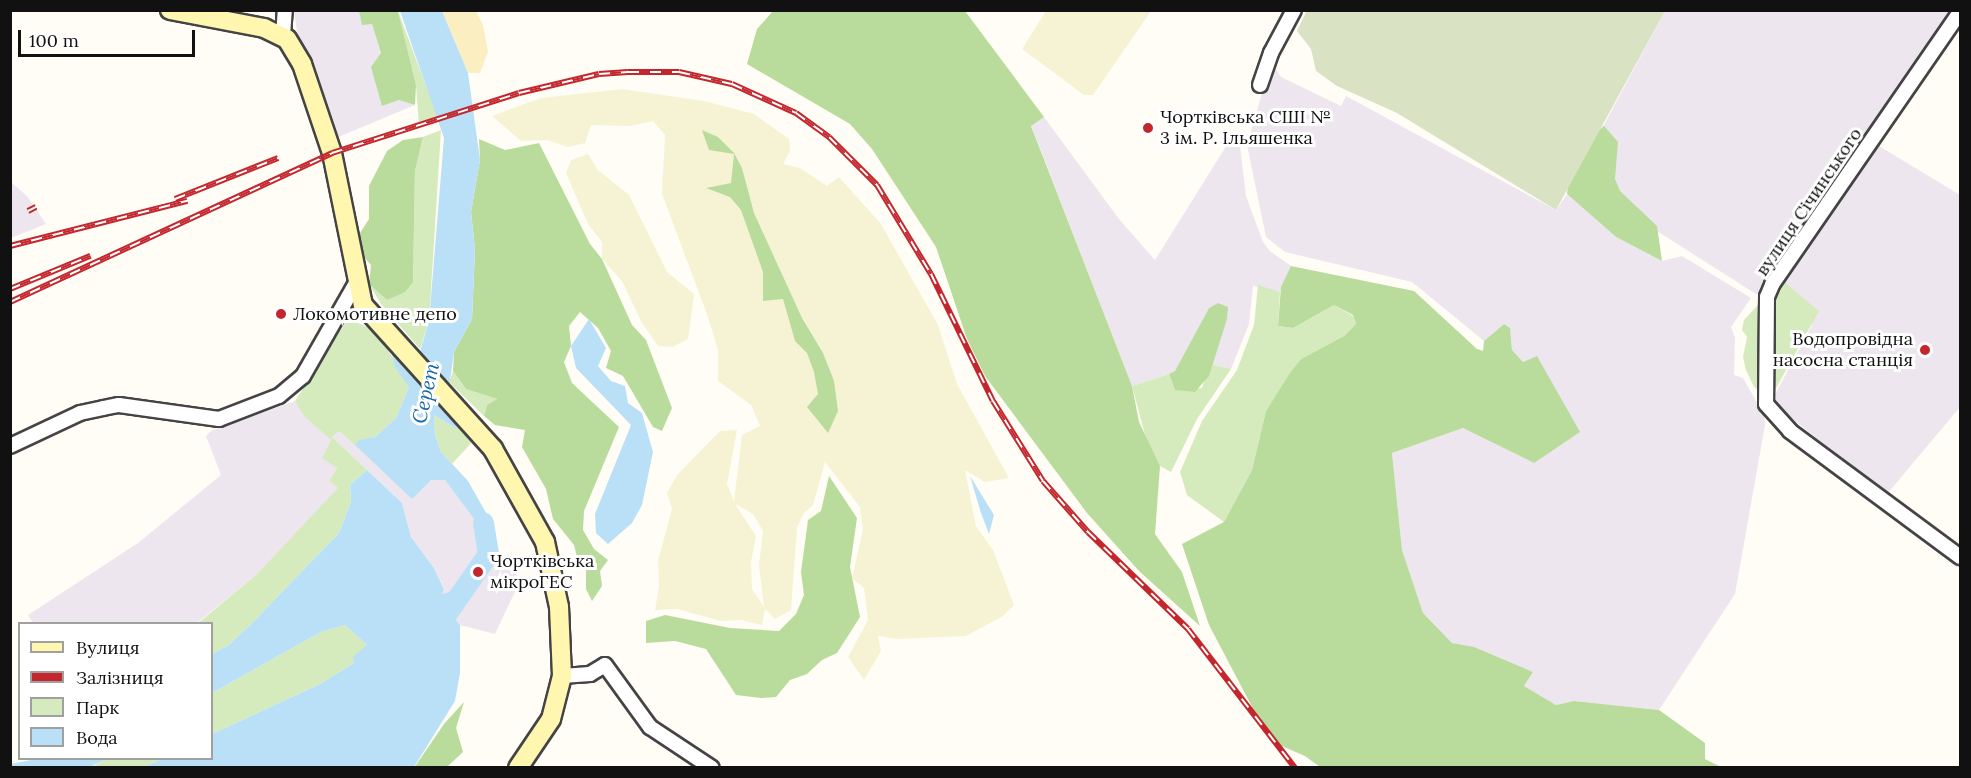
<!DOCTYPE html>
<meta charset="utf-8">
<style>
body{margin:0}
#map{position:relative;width:1971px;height:778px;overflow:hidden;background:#fffdf5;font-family:Lora,serif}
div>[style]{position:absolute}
.industrial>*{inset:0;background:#eee6ef}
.farmland>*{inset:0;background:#f6f3d4}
.green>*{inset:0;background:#d5ebbd}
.forest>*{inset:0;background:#b9dc9c}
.sand>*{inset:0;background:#fbeec1}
.cemetery>*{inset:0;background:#d9e3c4}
.water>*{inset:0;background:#b9e0f7}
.river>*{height:21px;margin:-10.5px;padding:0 10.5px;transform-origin:10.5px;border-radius:10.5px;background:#b9e0f7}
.roads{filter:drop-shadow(2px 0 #444) drop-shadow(-2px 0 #444) drop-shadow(0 2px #444) drop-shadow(0 -2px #444)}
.street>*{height:14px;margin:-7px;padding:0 7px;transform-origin:7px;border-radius:7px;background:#fff}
.secondary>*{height:18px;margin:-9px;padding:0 9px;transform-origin:9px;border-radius:9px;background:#fff6b0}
.rail>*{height:6px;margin-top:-3px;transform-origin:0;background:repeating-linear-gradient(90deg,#fff 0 11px,#c4262e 0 22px);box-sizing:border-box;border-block:2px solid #c4262e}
.dots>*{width:16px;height:16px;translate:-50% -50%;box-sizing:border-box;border:3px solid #fff;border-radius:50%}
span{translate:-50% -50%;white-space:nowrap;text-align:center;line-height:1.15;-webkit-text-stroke:6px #fff;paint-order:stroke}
.poi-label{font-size:18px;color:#111}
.left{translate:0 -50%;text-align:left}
.right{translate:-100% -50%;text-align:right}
.street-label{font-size:18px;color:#111}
.water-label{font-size:20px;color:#1768a6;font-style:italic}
.frame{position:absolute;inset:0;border:12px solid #111;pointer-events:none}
.legend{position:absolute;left:18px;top:622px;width:195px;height:138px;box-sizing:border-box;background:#fff;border:2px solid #a0a0a0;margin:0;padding:8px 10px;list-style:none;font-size:18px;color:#111}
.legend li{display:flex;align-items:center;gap:12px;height:30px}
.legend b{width:30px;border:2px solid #a0a0a0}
.scale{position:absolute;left:18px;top:30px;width:177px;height:27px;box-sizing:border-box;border:3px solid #111;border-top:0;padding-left:8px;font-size:18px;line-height:21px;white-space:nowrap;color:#111;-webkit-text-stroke:4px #fff;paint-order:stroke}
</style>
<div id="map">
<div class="industrial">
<div style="clip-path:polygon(294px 11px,359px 11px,372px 24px,381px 53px,382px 106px,399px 100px,415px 105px,336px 138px,298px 38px)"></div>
<div style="clip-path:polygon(1665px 11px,1957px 11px,1762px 292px,1756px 294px,1575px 179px)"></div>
<div style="clip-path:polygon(1271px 62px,1281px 77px,1341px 106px,1346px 96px,1556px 210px,1567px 194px,1616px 237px,1662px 261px,1682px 256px,1751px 298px,1731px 327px,1735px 338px,1734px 375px,1743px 378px,1764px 415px,1765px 425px,1735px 594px,1659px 710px,1574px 701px,1556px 705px,1524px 686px,1533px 672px,1474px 648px,1452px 643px,1423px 613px,1402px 550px,1392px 453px,1463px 428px,1534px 463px,1537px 356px,1523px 362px,1512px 350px,1510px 328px,1504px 324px,1484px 341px,1412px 282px,1285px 252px,1266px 237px,1247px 145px)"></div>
<div style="clip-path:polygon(1044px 117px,1119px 219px,1155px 260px,1230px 140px,1240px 146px,1246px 196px,1263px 242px,1270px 251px,1291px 266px,1280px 292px,1253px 286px,1249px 324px,1231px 369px,1210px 364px,1227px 319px,1209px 308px,1175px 372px,1132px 386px,1031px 125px)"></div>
<div style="clip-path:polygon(1879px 146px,1960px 195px,1960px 407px,1887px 494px,1771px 402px,1812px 325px,1783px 280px,1872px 151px)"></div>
<div style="clip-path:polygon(11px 182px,27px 196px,46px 224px,11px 238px)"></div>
<div style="clip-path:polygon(295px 401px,331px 440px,337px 468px,329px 481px,339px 488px,256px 575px,197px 623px,33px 623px,28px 615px,138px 543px,221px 475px,206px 436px,211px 431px)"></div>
<div style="clip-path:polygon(339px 430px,431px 480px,445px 480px,477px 523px,484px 547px,521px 579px,495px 634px,460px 625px,455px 618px,456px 591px,442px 594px,444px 588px,434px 568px,411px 537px,402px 503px,332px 437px)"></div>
</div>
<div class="farmland">
<div style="clip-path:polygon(1046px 11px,1046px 10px,1151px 11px,1093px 95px,1084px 95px,1022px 49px)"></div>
<div style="clip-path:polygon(evenodd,622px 89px,704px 101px,754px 114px,789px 139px,790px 151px,783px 164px,800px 168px,827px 186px,839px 177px,881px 224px,938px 325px,957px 384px,1009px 478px,985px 482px,965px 470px,976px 526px,993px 550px,1014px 605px,1003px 616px,966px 636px,897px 639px,878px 636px,881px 651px,864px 680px,848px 657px,868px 620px,864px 588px,852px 578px,863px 529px,860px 507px,825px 462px,813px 505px,804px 513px,797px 528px,791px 610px,775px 619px,765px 609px,762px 625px,741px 620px,721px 621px,677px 609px,655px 610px,659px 587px,658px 561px,672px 509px,667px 493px,677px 475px,720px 431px,737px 430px,727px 484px,734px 501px,742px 435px,760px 426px,751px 405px,718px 381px,718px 350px,708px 317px,662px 194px,665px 135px,653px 121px,630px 126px,591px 125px,585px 143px,568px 147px,547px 140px,521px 141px,492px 116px,541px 98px,622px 89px,735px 504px,753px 514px,763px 531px,759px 565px,764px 607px,752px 589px,751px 562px,756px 536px,735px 504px)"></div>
<div style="clip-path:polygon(588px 154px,598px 170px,629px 195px,667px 272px,694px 294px,688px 339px,672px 347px,658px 346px,642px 323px,622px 281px,602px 259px,602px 242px,588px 224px,566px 173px,571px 160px)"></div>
</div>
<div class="green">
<div style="clip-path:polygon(398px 11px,438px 118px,419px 126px,416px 85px)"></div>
<div style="clip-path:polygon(441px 130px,429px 321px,420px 349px,381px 304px,369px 284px,387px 300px,413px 282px,415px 171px,423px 137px)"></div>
<div style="clip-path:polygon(1783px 281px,1819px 311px,1771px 397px,1769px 318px)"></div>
<div style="clip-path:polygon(1258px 285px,1280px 292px,1278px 326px,1293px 328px,1334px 305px,1353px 316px,1356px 324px,1344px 336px,1301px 359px,1266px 411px,1252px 470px,1224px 522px,1187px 495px,1180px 472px,1202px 421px,1237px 370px,1254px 325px)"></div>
<div style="clip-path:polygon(1758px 305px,1762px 306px,1761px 391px,1754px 387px,1746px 370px,1743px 357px,1747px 337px,1742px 330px,1744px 320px)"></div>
<div style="clip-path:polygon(348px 319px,370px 328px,383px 341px,409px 387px,396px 418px,375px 437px,355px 445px,339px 431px,332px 437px,367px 470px,350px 485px,351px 502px,339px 533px,253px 622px,229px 645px,212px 654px,212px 624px,197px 624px,256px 575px,338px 488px,329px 481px,337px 468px,322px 458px,331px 440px,304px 416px,295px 401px)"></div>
<div style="clip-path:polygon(1210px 364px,1231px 369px,1197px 419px,1171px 472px,1160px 466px,1147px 442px,1132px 386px,1169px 374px,1175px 390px,1202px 388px)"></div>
<div style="clip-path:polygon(453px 371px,466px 389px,497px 399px,487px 405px,484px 416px,449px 382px)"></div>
<div style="clip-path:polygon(434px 415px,455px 428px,459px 425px,473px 441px,452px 464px,441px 452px,435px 435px)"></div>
<div style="clip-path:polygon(345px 625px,367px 645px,354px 663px,320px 684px,212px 734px,212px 693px,321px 632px)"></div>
<div style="clip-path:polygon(107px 759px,162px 759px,143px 767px,90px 768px)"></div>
</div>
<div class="forest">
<div style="clip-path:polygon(359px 11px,398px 11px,416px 85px,415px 105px,399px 100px,382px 106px,371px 67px,381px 53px,372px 24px,362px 25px)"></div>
<div style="clip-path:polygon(773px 11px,965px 11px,1044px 117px,1031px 126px,1132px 386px,1139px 422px,1160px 466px,1155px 534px,1182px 572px,1200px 626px,1139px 571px,1087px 513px,985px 376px,967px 339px,936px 247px,872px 149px,850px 124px,747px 64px,757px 29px)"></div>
<div style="clip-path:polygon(1604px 126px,1618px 142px,1615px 179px,1620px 191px,1657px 226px,1662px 261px,1616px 237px,1567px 194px,1571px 151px)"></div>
<div style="clip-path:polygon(702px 130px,718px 137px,734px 153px,742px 168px,754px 213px,802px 318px,823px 353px,834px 381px,838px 411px,828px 433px,807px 407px,818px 394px,814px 372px,807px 353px,795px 341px,783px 299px,763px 301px,763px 272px,741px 210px,730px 197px,706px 188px,731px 183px,734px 154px,709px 150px)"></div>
<div style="clip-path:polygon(423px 137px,415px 171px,413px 282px,405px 292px,387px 300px,369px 284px,371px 265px,353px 244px,369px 219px,369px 186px,387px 151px,403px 140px)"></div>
<div style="clip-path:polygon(479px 139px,505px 150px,539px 143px,590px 244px,602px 259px,632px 325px,646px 340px,672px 408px,662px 431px,653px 427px,623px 376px,606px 368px,611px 351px,598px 328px,580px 312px,569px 326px,571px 346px,564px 362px,572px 383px,619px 427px,584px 511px,583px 530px,594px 549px,608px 560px,600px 571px,602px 586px,592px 601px,586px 589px,586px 569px,578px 561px,574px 545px,553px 519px,546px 489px,522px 447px,525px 430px,495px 425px,484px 416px,487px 405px,497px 399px,466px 389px,453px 371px,454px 352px,472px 319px,475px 249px,471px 212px,480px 160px)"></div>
<div style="clip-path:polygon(1291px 266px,1414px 291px,1477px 349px,1483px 351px,1484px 341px,1504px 324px,1510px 328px,1512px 350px,1523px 362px,1537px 356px,1580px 432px,1534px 463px,1463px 428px,1392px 453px,1402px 550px,1423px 613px,1452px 643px,1474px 647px,1533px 672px,1524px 686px,1556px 705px,1574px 701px,1659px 710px,1705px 743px,1705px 759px,1721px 767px,1320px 767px,1305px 756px,1270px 741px,1209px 625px,1182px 544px,1224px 522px,1252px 470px,1266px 411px,1290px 373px,1301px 359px,1344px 336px,1356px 324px,1353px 315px,1334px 305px,1293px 328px,1278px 326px,1281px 287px)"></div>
<div style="clip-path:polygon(1218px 303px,1228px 307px,1227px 319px,1209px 376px,1195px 392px,1175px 390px,1169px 374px,1175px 371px,1209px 308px)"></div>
<div style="clip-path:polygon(829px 476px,857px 518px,850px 567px,860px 617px,837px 653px,822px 660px,807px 674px,790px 680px,776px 697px,761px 698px,736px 695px,706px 649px,675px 641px,646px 643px,646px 621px,665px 615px,730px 628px,779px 631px,796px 614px,804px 595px,801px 572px,808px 520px,821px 511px)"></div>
<div style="clip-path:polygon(464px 702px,456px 728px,463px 752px,447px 767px,414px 768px,444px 724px)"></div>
</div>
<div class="sand">
<div style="clip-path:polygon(442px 11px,476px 11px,483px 25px,488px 52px,480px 73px,468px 73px)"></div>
</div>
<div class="cemetery">
<div style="clip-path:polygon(1307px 10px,1665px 10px,1665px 11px,1556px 210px,1397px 113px,1337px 86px,1316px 71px,1311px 49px,1297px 31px)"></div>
</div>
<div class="water">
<div style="clip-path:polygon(400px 11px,442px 11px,468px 73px,480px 160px,471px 212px,475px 249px,472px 319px,454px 352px,450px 380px,439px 403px,459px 425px,455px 428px,434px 415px,435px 435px,441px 452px,468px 481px,489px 518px,497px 543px,493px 555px,484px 547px,477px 523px,445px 480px,431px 480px,412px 499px,355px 445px,359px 440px,375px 437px,396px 418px,409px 387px,395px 367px,391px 351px,413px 375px,429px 321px,444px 138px)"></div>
<div style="clip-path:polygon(589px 319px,606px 348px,598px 366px,611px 381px,625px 386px,628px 403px,642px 413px,653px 452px,642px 505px,632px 523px,608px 544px,596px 533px,595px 514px,631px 425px,576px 368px,571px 346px)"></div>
<div style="clip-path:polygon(367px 470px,402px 503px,411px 537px,434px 568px,444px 589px,442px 594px,456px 590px,463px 597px,455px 618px,460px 625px,460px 673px,455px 701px,414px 767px,143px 767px,162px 759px,212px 758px,212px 734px,320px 684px,354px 663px,353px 657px,367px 645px,345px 625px,321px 632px,212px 693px,212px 654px,229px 645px,253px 622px,339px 533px,351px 502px,350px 485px)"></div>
<div style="clip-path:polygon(970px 476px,994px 515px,989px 534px,981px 513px)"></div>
<div style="clip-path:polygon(41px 758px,107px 758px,107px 759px,90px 767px,11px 767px,11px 764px)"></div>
</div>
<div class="river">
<div style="left:444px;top:617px;width:77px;rotate:-55.1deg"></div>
<div style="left:488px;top:554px;width:32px;rotate:-99deg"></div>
</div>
<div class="roads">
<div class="street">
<div style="left:1960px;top:12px;width:331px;rotate:124.6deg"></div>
<div style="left:1772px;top:285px;width:13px;rotate:113deg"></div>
<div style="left:1767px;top:297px;width:107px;rotate:90.5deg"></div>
<div style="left:1766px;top:404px;width:36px;rotate:48deg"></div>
<div style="left:1790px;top:431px;width:212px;rotate:36.5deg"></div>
<div style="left:283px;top:36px;width:26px;rotate:-86deg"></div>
<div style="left:1260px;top:85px;width:34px;rotate:-71deg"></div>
<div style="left:1271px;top:53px;width:49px;rotate:-61.9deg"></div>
<div style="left:10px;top:446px;width:77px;rotate:-25.2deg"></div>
<div style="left:80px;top:413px;width:24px;rotate:-12deg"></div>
<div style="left:103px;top:408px;width:16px;rotate:-11deg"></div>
<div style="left:119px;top:405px;width:101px;rotate:8deg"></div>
<div style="left:219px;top:419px;width:64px;rotate:-21deg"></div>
<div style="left:279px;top:396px;width:31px;rotate:-40deg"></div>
<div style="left:303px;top:376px;width:107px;rotate:-60.3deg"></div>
<div style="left:562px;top:676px;width:28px;rotate:-4deg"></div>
<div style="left:590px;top:674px;width:17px;rotate:-31deg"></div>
<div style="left:605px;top:665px;width:77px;rotate:54deg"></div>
<div style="left:650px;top:727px;width:74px;rotate:33.5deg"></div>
</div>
<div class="secondary">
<div style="left:170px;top:10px;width:96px;rotate:10.8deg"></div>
<div style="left:264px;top:28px;width:25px;rotate:26deg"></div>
<div style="left:287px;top:39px;width:29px;rotate:59deg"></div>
<div style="left:302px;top:64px;width:94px;rotate:71.4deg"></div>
<div style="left:332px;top:153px;width:155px;rotate:78.5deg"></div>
<div style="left:363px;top:305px;width:194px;rotate:47.9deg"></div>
<div style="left:493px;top:449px;width:107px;rotate:60.8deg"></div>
<div style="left:545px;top:542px;width:66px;rotate:77.8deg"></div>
<div style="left:559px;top:607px;width:69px;rotate:87.5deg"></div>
<div style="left:562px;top:676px;width:44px;rotate:104.3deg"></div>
<div style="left:551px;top:719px;width:59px;rotate:124deg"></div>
</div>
</div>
<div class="rail">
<div style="left:175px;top:199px;width:111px;rotate:-21.7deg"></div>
<div style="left:28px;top:211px;width:9px;rotate:-27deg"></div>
<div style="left:10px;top:246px;width:183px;rotate:-14.3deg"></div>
<div style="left:10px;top:289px;width:87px;rotate:-22.4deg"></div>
<div style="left:10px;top:302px;width:355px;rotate:-24.8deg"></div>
<div style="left:332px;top:153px;width:196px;rotate:-17.8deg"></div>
<div style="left:519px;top:93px;width:82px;rotate:-13.4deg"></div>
<div style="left:599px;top:74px;width:29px;rotate:-4deg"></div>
<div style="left:628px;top:72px;width:51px"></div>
<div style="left:679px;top:72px;width:54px;rotate:12.8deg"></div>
<div style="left:732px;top:84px;width:70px;rotate:24.4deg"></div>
<div style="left:796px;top:113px;width:41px;rotate:36deg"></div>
<div style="left:829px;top:137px;width:68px;rotate:45deg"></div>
<div style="left:877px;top:185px;width:104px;rotate:58.8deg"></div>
<div style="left:931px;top:274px;width:141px;rotate:64deg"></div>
<div style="left:993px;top:401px;width:94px;rotate:58deg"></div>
<div style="left:1043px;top:481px;width:68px;rotate:48.6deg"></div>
<div style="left:1088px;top:532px;width:139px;rotate:44.1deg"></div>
<div style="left:1188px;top:629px;width:175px;rotate:52.4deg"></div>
</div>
<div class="dots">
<div style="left:1148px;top:128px;background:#c4262e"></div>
<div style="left:281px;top:314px;background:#c4262e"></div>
<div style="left:1925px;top:350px;background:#c4262e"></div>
<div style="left:478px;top:572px;background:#c4262e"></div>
</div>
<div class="poi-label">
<span class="left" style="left:1160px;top:128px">Чортківська СШІ №<br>3 ім. Р. Ільяшенка</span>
<span class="left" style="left:293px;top:314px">Локомотивне депо</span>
<span class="right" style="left:1913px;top:350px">Водопровідна<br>насосна станція</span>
<span class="left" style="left:490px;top:572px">Чортківська<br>мікроГЕС</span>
</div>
<div class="street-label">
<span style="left:1809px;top:202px;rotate:-56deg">вулиця Січинського</span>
</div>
<div class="water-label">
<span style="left:425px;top:393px;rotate:-77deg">Серет</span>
</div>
<div class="frame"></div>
<ul class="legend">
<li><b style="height:8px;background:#fff6b0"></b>Вулиця</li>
<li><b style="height:8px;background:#c4262e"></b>Залізниця</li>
<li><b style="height:16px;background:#d5ebbd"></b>Парк</li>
<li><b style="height:16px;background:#b9e0f7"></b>Вода</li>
</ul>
<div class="scale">100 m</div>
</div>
